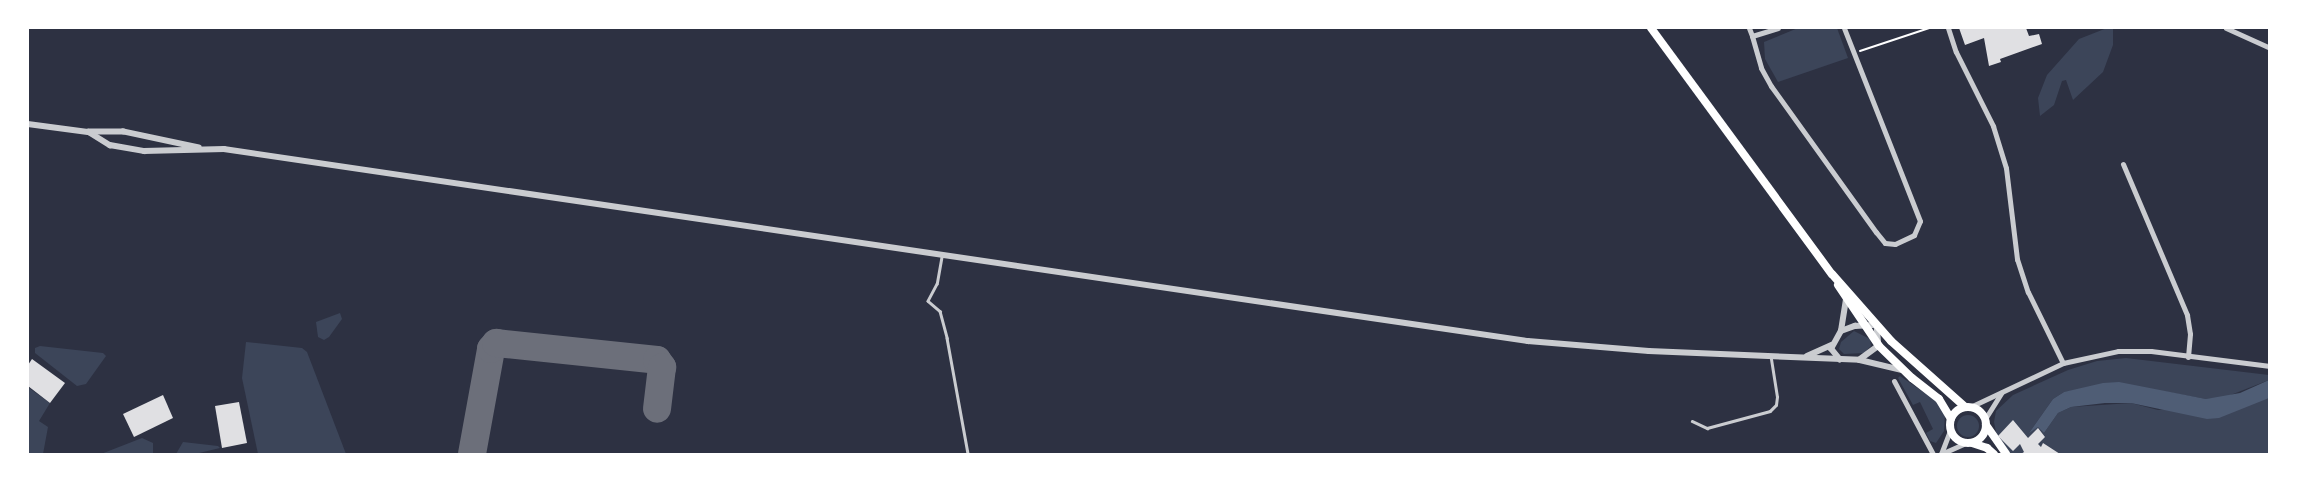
<!DOCTYPE html>
<style>
body{margin:0}
#map{position:relative;width:2297px;height:482px;overflow:hidden;background:#2d3142;font-family:Roboto,sans-serif}
div>[style]{position:absolute}
.green>*{inset:0;background:#3c4559}
.round{border-radius:50%}
.water>*{inset:0;background:#4f5d75}
.taxiway>*{height:28px;margin:-14px;padding:0 14px;transform-origin:14px;border-radius:14px;background:#6c6f7a}
.building>*{inset:0;background:#e0e0e3}
.path>*{height:2px;margin:-1px;padding:0 1px;transform-origin:1px;border-radius:1px;background:#fff}
.service>*{height:2.5px;margin:-1.25px;padding:0 1.25px;transform-origin:1.25px;border-radius:1.25px;background:#caccd0}
.minor>*{height:5px;margin:-2.5px;padding:0 2.5px;transform-origin:2.5px;border-radius:2.5px;background:#caccd0}
.tertiary>*{height:5.5px;margin:-2.75px;padding:0 2.75px;transform-origin:2.75px;border-radius:2.75px;background:#caccd0}
.primary>*{height:8px;margin:-4px;padding:0 4px;transform-origin:4px;border-radius:4px;background:#fff}
.primary>.ring{margin:-4px;padding:0;box-sizing:content-box;background:none;border:8px solid #fff;border-radius:50%}
span{translate:-50% -50%;white-space:nowrap;text-align:center;line-height:1.15;-webkit-text-stroke:5px #fff;paint-order:stroke}
.frame{position:absolute;inset:0;border:29px solid #fff;pointer-events:none}
</style>
<div id="map">
<div class="green">
<div style="clip-path:polygon(1798px 28px,1837px 28px,1848px 58px,1778px 82px,1765px 59px,1764px 42px)"></div>
<div style="clip-path:polygon(2107px 28px,2113px 28px,2113px 45px,2103px 72px,2073px 100px,2066px 80px,2062px 81px,2054px 105px,2040px 116px,2038px 98px,2047px 75px,2079px 39px)"></div>
<div style="clip-path:polygon(340px 313px,342px 319px,329px 337px,324px 340px,318px 337px,316px 322px)"></div>
<div style="clip-path:polygon(1854px 331px,1870px 339px,1871px 346px,1864px 353px,1844px 354px,1839px 349px,1841px 342px)"></div>
<div style="clip-path:polygon(246px 342px,302px 348px,307px 352px,346px 454px,258px 454px,242px 378px)"></div>
<div style="clip-path:polygon(40px 346px,103px 353px,106px 356px,86px 384px,77px 386px,35px 353px,35px 348px)"></div>
<div style="clip-path:polygon(2126px 358px,2269px 375px,2269px 380px,2223px 398px,2206px 399px,2134px 386px,2064px 392px,2053px 399px,2029px 433px,2038px 426px,2044px 433px,2058px 413px,2071px 407px,2131px 403px,2158px 410px,2269px 398px,2269px 454px,2010px 454px,1997px 437px,1994px 422px,1996px 411px,2013px 395px,2068px 370px,2097px 361px)"></div>
<div style="clip-path:polygon(1900px 376px,1938px 402px,1945px 414px,1944px 431px,1936px 443px,1930px 441px,1926px 433px,1933px 429px,1920px 402px,1913px 405px,1898px 378px)"></div>
<div style="clip-path:polygon(29px 388px,50px 403px,39px 421px,48px 427px,43px 454px,28px 454px)"></div>
<div class="round" style="left:1957px;top:415px;width:22px;height:22px"></div>
<div style="clip-path:polygon(142px 438px,153px 443px,153px 454px,101px 454px)"></div>
<div style="clip-path:polygon(183px 442px,218px 446px,220px 448px,195px 454px,176px 454px)"></div>
</div>
<div class="water">
<div style="clip-path:polygon(2269px 380px,2269px 398px,2219px 418px,2207px 419px,2131px 403px,2105px 403px,2071px 407px,2058px 413px,2044px 433px,2038px 427px,2029px 433px,2053px 399px,2064px 392px,2103px 383px,2119px 382px,2206px 399px,2240px 393px)"></div>
</div>
<div class="taxiway">
<div style="left:472px;top:454px;width:107px;rotate:-79.7deg"></div>
<div style="left:491px;top:349px;width:8px;rotate:-50deg"></div>
<div style="left:496px;top:343px;width:162px;rotate:6deg"></div>
<div style="left:657px;top:360px;width:9px;rotate:54deg"></div>
<div style="left:662px;top:367px;width:42px;rotate:96.8deg"></div>
</div>
<div class="building">
<div style="clip-path:polygon(1959px 28px,2026px 28px,2029px 36px,2039px 34px,2042px 44px,2000px 59px,2001px 62px,1989px 66px,1984px 38px,1965px 45px)"></div>
<div style="clip-path:polygon(32px 359px,65px 383px,50px 403px,28px 386px,28px 365px)"></div>
<div style="clip-path:polygon(163px 395px,173px 418px,134px 437px,123px 414px)"></div>
<div style="clip-path:polygon(239px 402px,247px 443px,222px 448px,215px 406px)"></div>
<div style="clip-path:polygon(2013px 420px,2028px 438px,2038px 428px,2045px 437px,2038px 444px,2041px 447px,2043px 443px,2060px 454px,2021px 454px,2024px 452px,2020px 444px,2013px 451px,1998px 436px)"></div>
</div>
<div class="path">
<div style="left:1860px;top:51px;width:73px;rotate:-18.4deg"></div>
</div>
<div class="service">
<div style="left:942px;top:257px;width:27px;rotate:100deg"></div>
<div style="left:937px;top:284px;width:19px;rotate:118deg"></div>
<div style="left:928px;top:301px;width:16px;rotate:40deg"></div>
<div style="left:940px;top:311px;width:28px;rotate:75deg"></div>
<div style="left:947px;top:338px;width:118px;rotate:79.7deg"></div>
<div style="left:1692px;top:421px;width:17px;rotate:25deg"></div>
<div style="left:1707px;top:428px;width:65px;rotate:-15.1deg"></div>
<div style="left:1770px;top:411px;width:8px;rotate:-45deg"></div>
<div style="left:1776px;top:405px;width:8px;rotate:-83deg"></div>
<div style="left:1777px;top:397px;width:39px;rotate:-99deg"></div>
</div>
<div class="minor">
<div style="left:1749px;top:28px;width:9px;rotate:69deg"></div>
<div style="left:1752px;top:36px;width:27px;rotate:-17deg"></div>
<div style="left:1948px;top:28px;width:25px;rotate:72deg"></div>
<div style="left:1956px;top:52px;width:83px;rotate:63.4deg"></div>
<div style="left:1993px;top:126px;width:44px;rotate:72.8deg"></div>
<div style="left:2006px;top:168px;width:92px;rotate:83.1deg"></div>
<div style="left:2017px;top:259px;width:35px;rotate:72deg"></div>
<div style="left:2028px;top:292px;width:79px;rotate:63.8deg"></div>
<div style="left:2226px;top:28px;width:48px;rotate:24.4deg"></div>
<div style="left:1752px;top:36px;width:33px;rotate:74deg"></div>
<div style="left:1761px;top:68px;width:21px;rotate:61deg"></div>
<div style="left:1771px;top:86px;width:180px;rotate:54.3deg"></div>
<div style="left:1876px;top:232px;width:14px;rotate:51deg"></div>
<div style="left:1885px;top:243px;width:10px;rotate:6deg"></div>
<div style="left:1895px;top:244px;width:21px;rotate:-25deg"></div>
<div style="left:1914px;top:235px;width:15px;rotate:-67deg"></div>
<div style="left:1920px;top:221px;width:207px;rotate:-111.5deg"></div>
<div style="left:2123px;top:164px;width:164px;rotate:67deg"></div>
<div style="left:2187px;top:315px;width:19px;rotate:81deg"></div>
<div style="left:2190px;top:334px;width:23px;rotate:95deg"></div>
<div style="left:1894px;top:381px;width:83px;rotate:61.9deg"></div>
<div style="left:1970px;top:407px;width:103px;rotate:-25.3deg"></div>
<div style="left:2063px;top:363px;width:56px;rotate:-12.3deg"></div>
<div style="left:2118px;top:351px;width:33px"></div>
<div style="left:2151px;top:351px;width:120px;rotate:7.2deg"></div>
<div style="left:1985px;top:419px;width:31px;rotate:-58deg"></div>
<div style="left:1941px;top:454px;width:27px;rotate:-24deg"></div>
<div style="left:1941px;top:454px;width:26px;rotate:-69deg"></div>
</div>
<div class="tertiary">
<div style="left:28px;top:124px;width:62px;rotate:7.5deg"></div>
<div style="left:199px;top:148px;width:77px;rotate:-168deg"></div>
<div style="left:124px;top:132px;width:35px;rotate:180deg"></div>
<div style="left:89px;top:132px;width:25px;rotate:32deg"></div>
<div style="left:110px;top:145px;width:35px;rotate:10deg"></div>
<div style="left:144px;top:151px;width:80px;rotate:-1.4deg"></div>
<div style="left:224px;top:149px;width:1318px;rotate:8.38deg"></div>
<div style="left:1528px;top:341px;width:121px;rotate:4.7deg"></div>
<div style="left:1649px;top:351px;width:211px;rotate:2.4deg"></div>
<div style="left:1860px;top:360px;width:43px;rotate:13.4deg"></div>
<div style="left:1841px;top:331px;width:32px;rotate:-81deg"></div>
<div style="left:1807px;top:356px;width:27px;rotate:-24deg"></div>
<div style="left:1840px;top:360px;width:14px;rotate:-129deg"></div>
<div style="left:1831px;top:349px;width:21px;rotate:-61deg"></div>
<div style="left:1841px;top:331px;width:15px;rotate:-20deg"></div>
<div style="left:1855px;top:326px;width:22px;rotate:-3deg"></div>
<div style="left:1877px;top:325px;width:21px;rotate:85deg"></div>
<div style="left:1879px;top:346px;width:24px;rotate:144deg"></div>
</div>
<div class="primary">
<div style="left:1651px;top:28px;width:305px;rotate:53.7deg"></div>
<div style="left:1832px;top:274px;width:89px;rotate:48.6deg"></div>
<div style="left:1891px;top:341px;width:99px;rotate:41.7deg"></div>
<div style="left:1838px;top:285px;width:73px;rotate:56.1deg"></div>
<div style="left:1879px;top:346px;width:46px;rotate:44.1deg"></div>
<div style="left:1912px;top:378px;width:34px;rotate:38deg"></div>
<div style="left:1939px;top:399px;width:23px;rotate:59deg"></div>
<div class="ring" style="left:1950px;top:407px;width:28px;height:28px"></div>
<div style="left:1986px;top:425px;width:35px;rotate:55deg"></div>
<div style="left:1972px;top:443px;width:16px;rotate:18deg"></div>
<div style="left:1987px;top:448px;width:9px;rotate:41deg"></div>
</div>
<div class="frame"></div>
</div>
